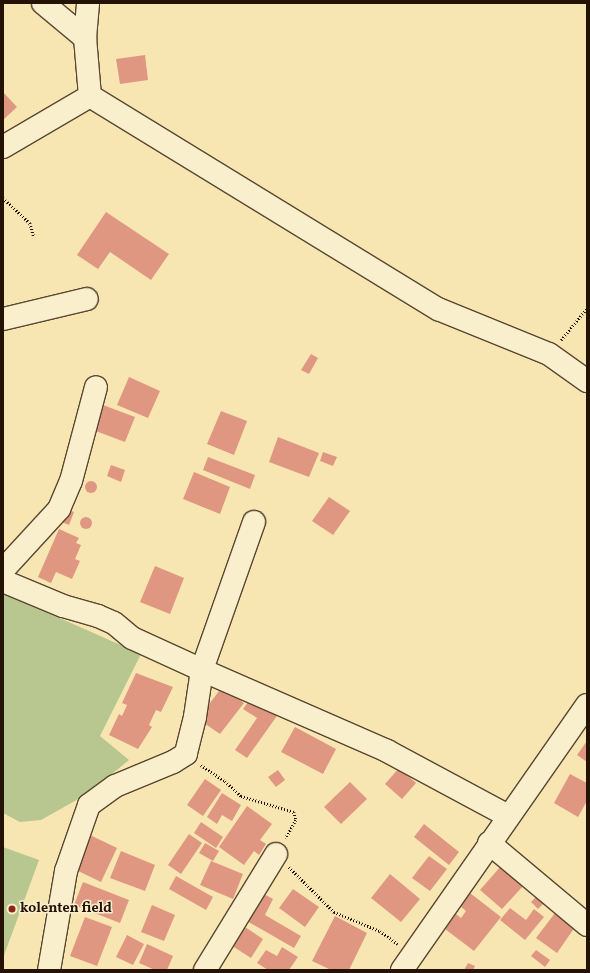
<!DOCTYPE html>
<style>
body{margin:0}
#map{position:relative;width:590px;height:973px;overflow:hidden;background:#f8e6b2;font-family:Vollkorn,serif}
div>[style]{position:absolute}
.green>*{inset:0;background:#b8c690}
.building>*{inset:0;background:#e09782}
.round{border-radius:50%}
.path>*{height:2.5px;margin-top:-1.25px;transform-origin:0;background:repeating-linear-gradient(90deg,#241205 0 1px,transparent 0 3px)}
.roads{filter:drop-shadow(1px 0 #594730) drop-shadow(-1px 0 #594730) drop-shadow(0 1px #594730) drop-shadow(0 -1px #594730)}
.minor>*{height:22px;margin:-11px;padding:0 11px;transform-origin:11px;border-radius:11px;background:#faefcd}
.dots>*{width:11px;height:11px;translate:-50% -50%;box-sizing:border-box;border:2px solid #faefcd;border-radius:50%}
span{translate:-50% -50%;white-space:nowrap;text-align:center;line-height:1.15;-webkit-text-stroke:3px #faefcd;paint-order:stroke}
.poi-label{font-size:14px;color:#241205;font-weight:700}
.left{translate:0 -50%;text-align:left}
.frame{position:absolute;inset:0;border:4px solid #241205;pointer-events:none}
</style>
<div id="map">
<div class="green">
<div style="clip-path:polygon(3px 593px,141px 654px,100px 736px,129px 760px,89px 793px,41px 820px,20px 822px,3px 813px)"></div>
<div style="clip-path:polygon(3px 847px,39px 860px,3px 958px)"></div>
</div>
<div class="building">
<div style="clip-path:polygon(145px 55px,148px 80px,120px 84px,116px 59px)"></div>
<div style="clip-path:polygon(3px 92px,17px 107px,3px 120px)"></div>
<div style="clip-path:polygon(106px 212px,169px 254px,151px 280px,110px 252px,98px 269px,77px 255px)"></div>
<div style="clip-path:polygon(311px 354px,318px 358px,309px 374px,301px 370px)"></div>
<div style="clip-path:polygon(129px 377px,160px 391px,148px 418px,117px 405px)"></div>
<div style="clip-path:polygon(103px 405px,135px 417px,125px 442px,93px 430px)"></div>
<div style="clip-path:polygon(221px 411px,247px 421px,234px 455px,207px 444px)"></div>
<div style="clip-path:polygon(278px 437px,319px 453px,309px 477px,269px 462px)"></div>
<div style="clip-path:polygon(323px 452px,337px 457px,333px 466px,320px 461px)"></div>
<div style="clip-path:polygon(208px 457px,255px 475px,250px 489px,203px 470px)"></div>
<div style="clip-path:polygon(111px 465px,125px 470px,121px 482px,107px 476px)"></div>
<div style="clip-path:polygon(194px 472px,230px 487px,220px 514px,183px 499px)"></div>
<div class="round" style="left:85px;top:481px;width:12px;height:12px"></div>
<div style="clip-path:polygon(329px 497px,350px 511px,333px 535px,312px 521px)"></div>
<div style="clip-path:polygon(62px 508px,74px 512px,69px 525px,57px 520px)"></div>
<div class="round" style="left:80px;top:517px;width:12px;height:12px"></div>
<div style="clip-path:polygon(59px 529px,79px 538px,76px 543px,81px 545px,75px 559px,80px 561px,72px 579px,56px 572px,51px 583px,38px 577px)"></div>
<div style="clip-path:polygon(155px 566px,184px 578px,170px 614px,140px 602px)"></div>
<div style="clip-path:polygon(136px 673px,173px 687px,161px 712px,156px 710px,149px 725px,152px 727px,138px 749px,109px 735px,119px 714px,122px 716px,127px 705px,122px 703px)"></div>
<div style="clip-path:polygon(222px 687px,244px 703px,220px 734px,198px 719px)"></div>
<div style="clip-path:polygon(253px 695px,279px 713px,247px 758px,235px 750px,257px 718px,243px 709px)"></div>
<div style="clip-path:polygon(295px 727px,336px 749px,323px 774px,281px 752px)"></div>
<div style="clip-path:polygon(587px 741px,587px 762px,577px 755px)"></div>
<div style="clip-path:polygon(399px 768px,416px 783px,402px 799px,385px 784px)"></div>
<div style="clip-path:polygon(278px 770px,285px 780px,276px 787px,268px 777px)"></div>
<div style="clip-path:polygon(570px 774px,587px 783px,587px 801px,578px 817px,554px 803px)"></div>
<div style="clip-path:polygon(205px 779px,221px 790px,203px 816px,187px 805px)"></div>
<div style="clip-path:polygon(350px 782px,367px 799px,341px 824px,324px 807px)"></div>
<div style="clip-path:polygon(222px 793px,241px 805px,232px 821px,222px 815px,217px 824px,207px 817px)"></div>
<div style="clip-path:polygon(247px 806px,272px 824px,260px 840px,266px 844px,259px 855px,254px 851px,244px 865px,219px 847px)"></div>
<div style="clip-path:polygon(201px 822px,223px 837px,216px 848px,194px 833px)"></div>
<div style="clip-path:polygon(424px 824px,459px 852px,449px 865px,414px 837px)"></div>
<div style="clip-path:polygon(189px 834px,202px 843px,181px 874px,168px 865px)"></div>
<div style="clip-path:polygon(90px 835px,117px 848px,101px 882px,74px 869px)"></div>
<div style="clip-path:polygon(205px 843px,219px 851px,213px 861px,199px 853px)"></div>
<div style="clip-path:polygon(121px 851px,155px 865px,145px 891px,110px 878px)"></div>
<div style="clip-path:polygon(429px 856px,447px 869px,430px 891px,412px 878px)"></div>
<div style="clip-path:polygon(211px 861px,243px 874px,233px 899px,200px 885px)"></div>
<div style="clip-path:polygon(501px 866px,524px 885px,502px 909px,480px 890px)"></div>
<div style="clip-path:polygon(390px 874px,420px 899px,401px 922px,371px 898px)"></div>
<div style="clip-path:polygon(176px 876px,213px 897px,206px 910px,169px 889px)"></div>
<div style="clip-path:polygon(83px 882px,129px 900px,120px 923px,74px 905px)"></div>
<div style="clip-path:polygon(293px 889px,319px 907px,305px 927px,279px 908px)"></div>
<div style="clip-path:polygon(262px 893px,273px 899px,265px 915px,301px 936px,294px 948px,240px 917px)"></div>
<div style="clip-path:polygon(470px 893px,501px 917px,474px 951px,445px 929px,456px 914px,461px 918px,466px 911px,460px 906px)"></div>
<div style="clip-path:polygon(538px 895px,545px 902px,538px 909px,531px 902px)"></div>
<div style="clip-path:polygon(152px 905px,175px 915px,164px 941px,141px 932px)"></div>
<div style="clip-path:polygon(510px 908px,526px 920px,534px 909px,544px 917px,525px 940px,500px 920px)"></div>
<div style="clip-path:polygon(555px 913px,575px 927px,557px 953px,536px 938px)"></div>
<div style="clip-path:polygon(335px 916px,367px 933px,349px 970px,331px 970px,312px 961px)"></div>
<div style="clip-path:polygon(85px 917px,112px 927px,97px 966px,70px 956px)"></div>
<div style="clip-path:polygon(242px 925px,263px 939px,251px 958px,229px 944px)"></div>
<div style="clip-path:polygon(127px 935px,144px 944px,133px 965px,116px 957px)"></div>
<div style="clip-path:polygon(147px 944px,173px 956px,167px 970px,155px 970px,139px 963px)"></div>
<div style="clip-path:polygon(282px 947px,298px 957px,289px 970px,268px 970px,257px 963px,266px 950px,277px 956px)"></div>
<div style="clip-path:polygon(536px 950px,550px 960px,545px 967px,531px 956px)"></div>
<div style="clip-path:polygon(468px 963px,475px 966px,473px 970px,464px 970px)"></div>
</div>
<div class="path">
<div style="left:3px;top:198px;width:37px;rotate:43deg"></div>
<div style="left:30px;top:223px;width:15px;rotate:74deg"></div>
<div style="left:561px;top:340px;width:41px;rotate:-50.9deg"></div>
<div style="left:201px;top:765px;width:29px;rotate:34deg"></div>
<div style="left:225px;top:781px;width:22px;rotate:43deg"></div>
<div style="left:241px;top:796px;width:55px;rotate:16.8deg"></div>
<div style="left:294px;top:812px;width:8px;rotate:76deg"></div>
<div style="left:296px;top:820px;width:21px;rotate:119deg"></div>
<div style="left:289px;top:867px;width:64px;rotate:45deg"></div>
<div style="left:334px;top:912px;width:50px;rotate:22.4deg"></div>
<div style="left:380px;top:931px;width:22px;rotate:36deg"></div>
</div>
<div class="roads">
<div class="minor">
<div style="left:43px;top:3px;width:55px;rotate:39.8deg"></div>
<div style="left:90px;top:96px;width:408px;rotate:31.5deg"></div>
<div style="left:438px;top:309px;width:120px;rotate:22.1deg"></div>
<div style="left:549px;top:354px;width:47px;rotate:35.4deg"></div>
<div style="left:3px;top:147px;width:101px;rotate:-30.4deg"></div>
<div style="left:90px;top:96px;width:58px;rotate:-94.9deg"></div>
<div style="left:85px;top:38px;width:35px;rotate:-85deg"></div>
<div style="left:3px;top:319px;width:86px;rotate:-13.4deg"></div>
<div style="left:254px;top:522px;width:157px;rotate:109.4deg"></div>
<div style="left:202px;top:670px;width:202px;rotate:23.6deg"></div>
<div style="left:387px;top:751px;width:137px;rotate:28.2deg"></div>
<div style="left:3px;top:570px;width:83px;rotate:-47.4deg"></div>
<div style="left:59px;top:509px;width:30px;rotate:-67deg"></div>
<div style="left:71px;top:481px;width:97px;rotate:-75.1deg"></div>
<div style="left:3px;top:581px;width:65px;rotate:22.6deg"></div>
<div style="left:63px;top:606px;width:36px;rotate:16deg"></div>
<div style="left:98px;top:616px;width:17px;rotate:24deg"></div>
<div style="left:114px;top:623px;width:23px;rotate:40deg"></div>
<div style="left:132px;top:638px;width:77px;rotate:24.6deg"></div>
<div style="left:202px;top:670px;width:48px;rotate:98.5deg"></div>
<div style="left:195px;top:717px;width:38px;rotate:104deg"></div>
<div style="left:186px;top:754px;width:15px;rotate:148deg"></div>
<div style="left:173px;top:762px;width:63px;rotate:157.5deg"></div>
<div style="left:115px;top:786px;width:32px;rotate:144deg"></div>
<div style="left:89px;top:805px;width:70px;rotate:109.2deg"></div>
<div style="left:66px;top:871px;width:100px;rotate:99.7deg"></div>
<div style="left:489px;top:843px;width:128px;rotate:39.9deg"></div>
<div style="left:205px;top:970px;width:136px;rotate:-58.5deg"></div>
<div style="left:402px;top:970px;width:323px;rotate:-55.1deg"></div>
</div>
</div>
<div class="dots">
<div style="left:12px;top:909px;background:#8f2418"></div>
</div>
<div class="poi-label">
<span class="left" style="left:20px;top:909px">kolenten field</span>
</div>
<div class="frame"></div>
</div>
